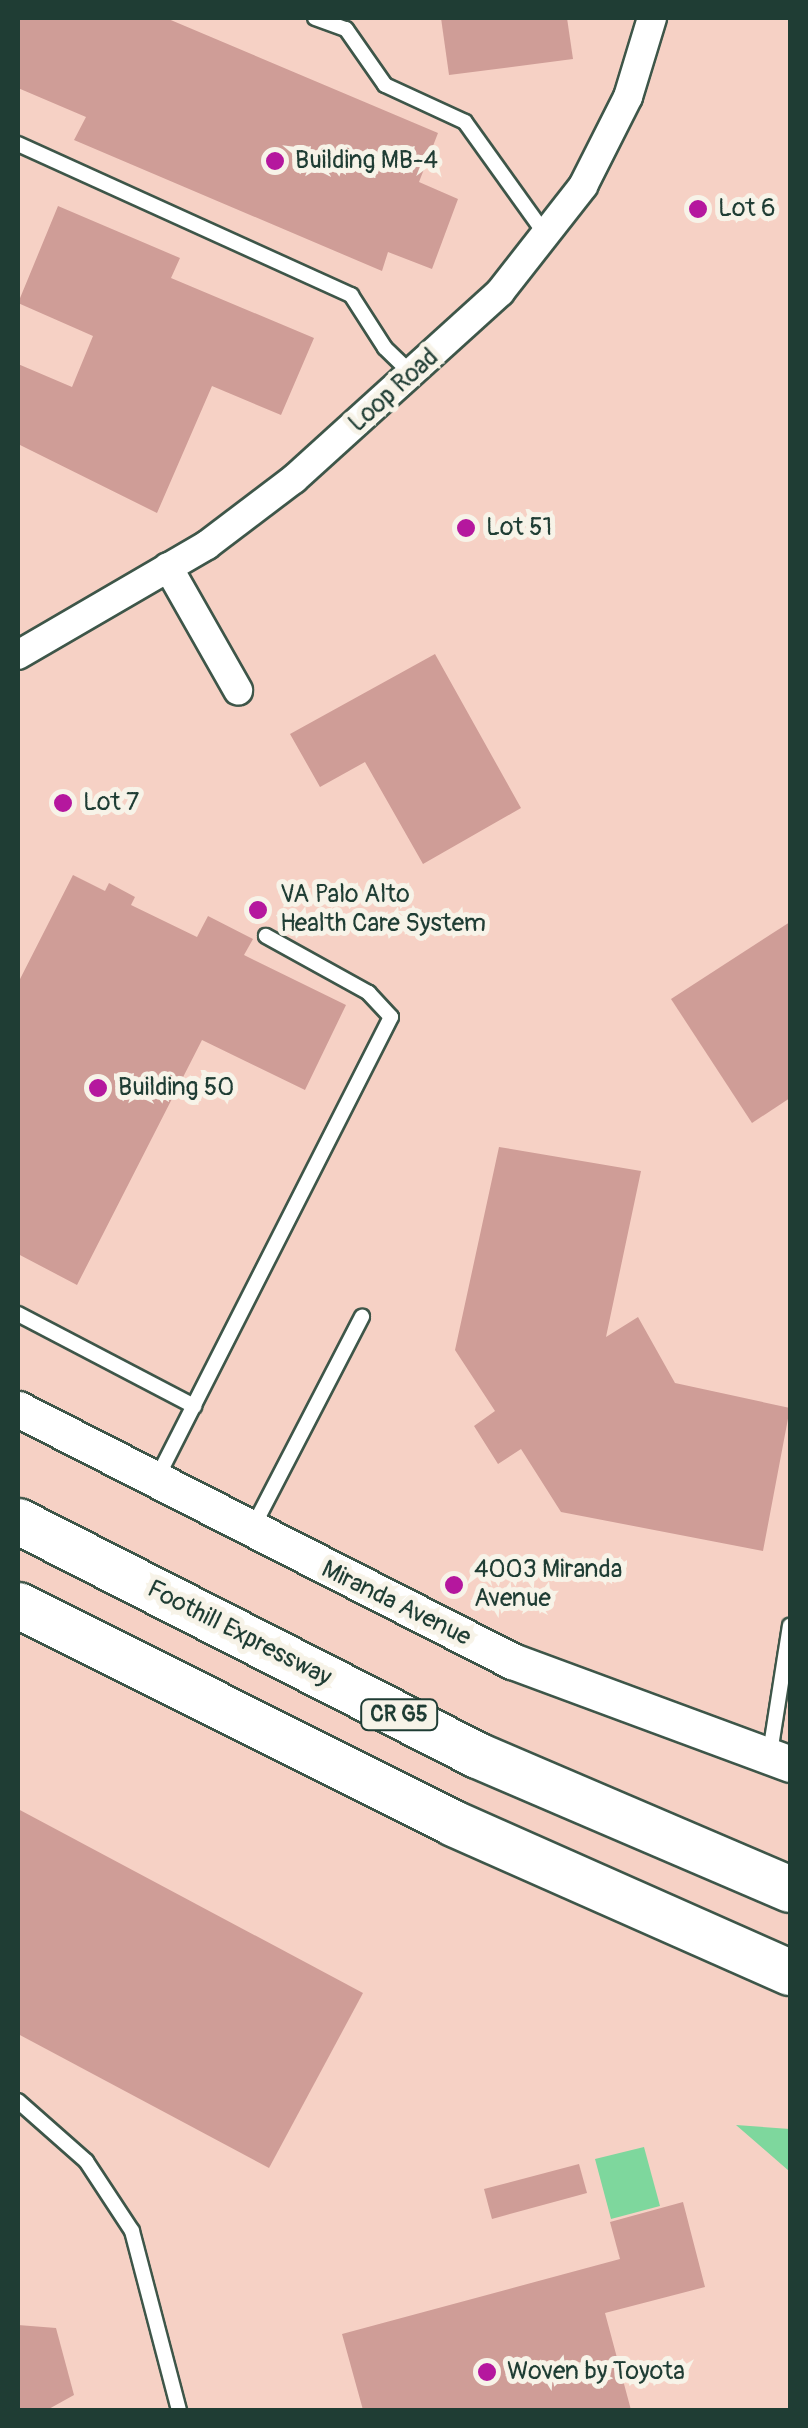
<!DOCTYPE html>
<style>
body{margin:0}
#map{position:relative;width:808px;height:2428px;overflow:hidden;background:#eee1c3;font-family:Pangolin,sans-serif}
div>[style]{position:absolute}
.built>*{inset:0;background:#f6d1c5}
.green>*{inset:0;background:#7ed79d}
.building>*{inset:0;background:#cf9d97}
.roads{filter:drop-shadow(2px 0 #3e5649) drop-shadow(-2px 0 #3e5649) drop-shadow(0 2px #3e5649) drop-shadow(0 -2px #3e5649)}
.service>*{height:14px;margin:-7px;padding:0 7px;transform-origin:7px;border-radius:7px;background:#fff}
.minor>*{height:28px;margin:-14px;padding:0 14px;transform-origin:14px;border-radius:14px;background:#fff}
.tertiary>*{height:35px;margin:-17.5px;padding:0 17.5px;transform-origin:17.5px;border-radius:17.5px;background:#fff}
.trunk>*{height:45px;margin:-22.5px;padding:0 22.5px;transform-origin:22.5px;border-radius:22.5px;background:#fff}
.dots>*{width:28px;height:28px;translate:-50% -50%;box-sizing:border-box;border:5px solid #f7f3e8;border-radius:50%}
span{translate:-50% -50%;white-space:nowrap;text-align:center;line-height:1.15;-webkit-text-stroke:10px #f7f3e8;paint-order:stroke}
.shield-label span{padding:2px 8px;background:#f7f3e8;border:2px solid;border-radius:8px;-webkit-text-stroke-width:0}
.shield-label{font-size:22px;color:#1f3d34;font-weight:700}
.poi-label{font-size:25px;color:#1f3d34}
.left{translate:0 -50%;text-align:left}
.street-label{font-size:25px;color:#1f3d34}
.frame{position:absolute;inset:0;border:20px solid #1f3d34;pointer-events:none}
</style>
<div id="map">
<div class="built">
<div style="clip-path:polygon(18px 18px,790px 18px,790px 2410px,18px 2410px)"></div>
</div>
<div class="green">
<div style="clip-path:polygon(736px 2125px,790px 2129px,790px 2175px,789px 2171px)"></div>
<div style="clip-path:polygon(644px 2147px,660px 2206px,611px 2219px,595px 2159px)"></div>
</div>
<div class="building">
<div style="clip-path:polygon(18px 18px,166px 18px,438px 133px,419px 182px,458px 199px,432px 269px,388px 252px,382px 271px,74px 140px,86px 117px,18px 88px)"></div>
<div style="clip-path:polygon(441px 18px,567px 18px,573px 59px,449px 75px)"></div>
<div style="clip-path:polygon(58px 206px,180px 258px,171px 278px,314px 338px,281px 415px,212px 386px,157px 513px,18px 444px,18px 364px,72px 387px,93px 336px,18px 303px)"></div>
<div style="clip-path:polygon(435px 654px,521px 808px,423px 864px,365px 762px,320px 787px,290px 734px)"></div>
<div style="clip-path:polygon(73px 875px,105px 891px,109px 883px,135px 897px,131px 905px,197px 937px,208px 916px,253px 939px,244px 955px,346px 1005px,305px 1090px,202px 1040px,77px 1285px,18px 1254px,18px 983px)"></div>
<div style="clip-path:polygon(790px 922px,790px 1098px,752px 1123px,671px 999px)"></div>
<div style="clip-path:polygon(499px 1147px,641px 1171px,606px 1337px,638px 1317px,675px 1383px,790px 1408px,763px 1551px,561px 1512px,521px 1449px,498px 1464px,474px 1426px,495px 1411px,455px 1350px)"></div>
<div style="clip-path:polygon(18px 1809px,363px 1993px,269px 2168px,18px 2034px)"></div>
<div style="clip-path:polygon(579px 2164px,587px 2193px,492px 2219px,484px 2189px)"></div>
<div style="clip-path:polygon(683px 2202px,705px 2287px,605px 2313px,631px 2410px,363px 2410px,342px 2334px,620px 2259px,610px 2222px)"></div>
<div style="clip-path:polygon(18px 2325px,56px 2328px,74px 2395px,47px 2410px,18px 2410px)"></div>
</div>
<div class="roads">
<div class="service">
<div style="left:315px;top:18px;width:33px;rotate:20deg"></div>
<div style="left:346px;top:29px;width:68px;rotate:55.1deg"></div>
<div style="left:385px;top:85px;width:88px;rotate:24.8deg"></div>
<div style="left:465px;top:122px;width:139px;rotate:54.4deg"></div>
<div style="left:18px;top:144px;width:366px;rotate:24.4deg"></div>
<div style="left:351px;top:295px;width:63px;rotate:57.3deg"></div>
<div style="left:385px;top:348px;width:39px;rotate:44deg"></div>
<div style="left:18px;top:1314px;width:199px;rotate:27.6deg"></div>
<div style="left:157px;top:1478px;width:517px;rotate:-63.09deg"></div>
<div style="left:391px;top:1017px;width:33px;rotate:-133deg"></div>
<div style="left:369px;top:993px;width:118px;rotate:-151deg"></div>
<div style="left:253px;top:1527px;width:237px;rotate:-62.6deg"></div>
<div style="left:770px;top:1753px;width:129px;rotate:-81.1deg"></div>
<div style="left:18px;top:2101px;width:91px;rotate:41.4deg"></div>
<div style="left:86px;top:2161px;width:84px;rotate:56.7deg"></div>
<div style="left:132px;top:2231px;width:185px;rotate:75.3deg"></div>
</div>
<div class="minor">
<div style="left:168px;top:567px;width:142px;rotate:60.4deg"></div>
<div style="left:18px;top:655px;width:219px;rotate:-30.2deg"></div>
<div style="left:207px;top:545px;width:109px;rotate:-37.2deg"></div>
<div style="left:294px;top:479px;width:278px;rotate:-42.2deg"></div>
<div style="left:500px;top:292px;width:135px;rotate:-51.9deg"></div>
<div style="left:583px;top:186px;width:100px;rotate:-63.2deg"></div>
<div style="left:628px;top:97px;width:83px;rotate:-73.1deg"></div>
</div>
<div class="tertiary">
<div style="left:18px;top:1409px;width:555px;rotate:27.03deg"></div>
<div style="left:512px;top:1661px;width:296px;rotate:20.3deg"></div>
</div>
<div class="trunk">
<div style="left:18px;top:1521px;width:515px;rotate:27.01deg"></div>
<div style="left:477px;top:1755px;width:340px;rotate:23.2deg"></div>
<div style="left:18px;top:1605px;width:487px;rotate:26.6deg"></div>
<div style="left:453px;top:1823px;width:368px;rotate:23.9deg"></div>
</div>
</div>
<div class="dots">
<div style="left:275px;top:161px;background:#b5179e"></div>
<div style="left:698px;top:209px;background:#b5179e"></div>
<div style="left:466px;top:528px;background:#b5179e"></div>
<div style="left:63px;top:803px;background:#b5179e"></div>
<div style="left:258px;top:910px;background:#b5179e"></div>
<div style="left:98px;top:1088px;background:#b5179e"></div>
<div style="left:454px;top:1585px;background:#b5179e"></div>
<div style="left:487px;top:2372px;background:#b5179e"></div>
</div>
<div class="shield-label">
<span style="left:399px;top:1715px">CR G5</span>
</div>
<div class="poi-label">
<span class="left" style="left:295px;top:161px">Building MB-4</span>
<span class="left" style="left:718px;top:209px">Lot 6</span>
<span class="left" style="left:486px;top:528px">Lot 51</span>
<span class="left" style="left:83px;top:803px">Lot 7</span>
<span class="left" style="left:280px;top:910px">VA Palo Alto<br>Health Care System</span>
<span class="left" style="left:118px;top:1088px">Building 50</span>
<span class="left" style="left:474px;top:1585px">4003 Miranda<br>Avenue</span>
<span class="left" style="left:507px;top:2372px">Woven by Toyota</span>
</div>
<div class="street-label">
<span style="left:394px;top:391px;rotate:-42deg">Loop Road</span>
<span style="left:396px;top:1604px;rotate:26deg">Miranda Avenue</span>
<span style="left:239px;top:1634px;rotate:27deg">Foothill Expressway</span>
</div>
<div class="frame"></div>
</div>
